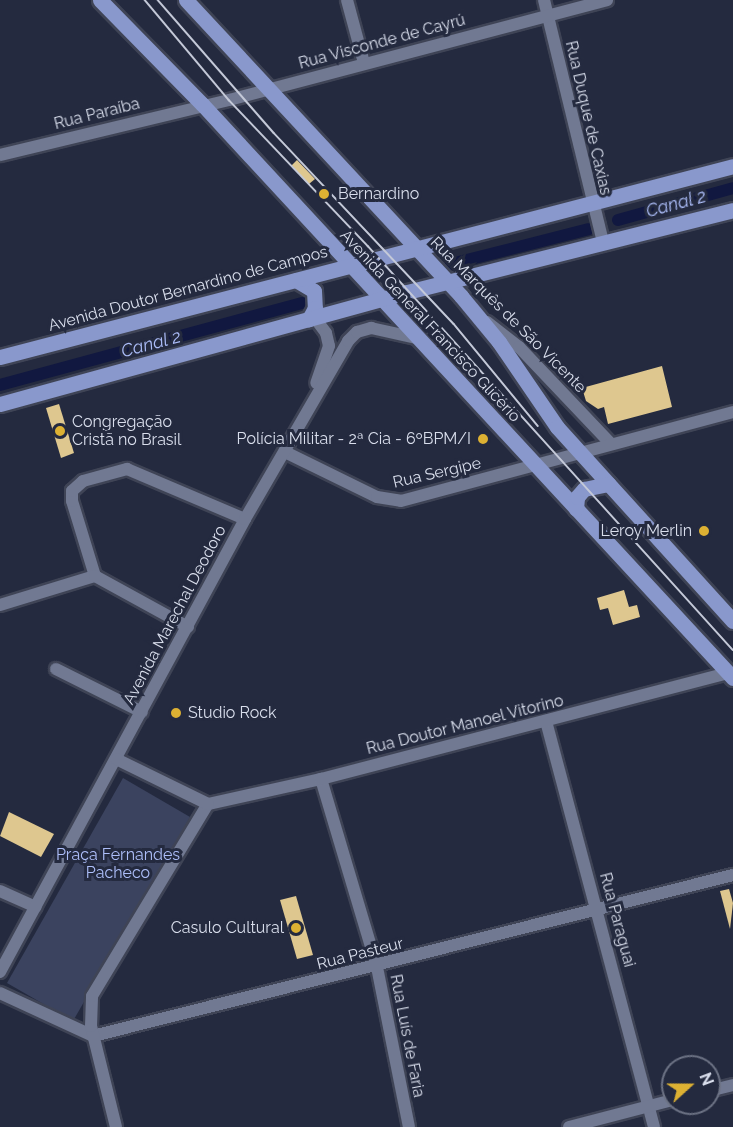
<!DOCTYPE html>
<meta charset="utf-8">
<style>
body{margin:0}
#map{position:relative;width:733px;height:1127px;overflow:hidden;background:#242a3f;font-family:Raleway,sans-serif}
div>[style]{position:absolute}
.green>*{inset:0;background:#3b435f}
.canal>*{height:12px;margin:-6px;padding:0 6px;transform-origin:6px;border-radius:6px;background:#111840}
.building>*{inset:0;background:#dec78f}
.roads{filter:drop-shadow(2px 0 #3f4456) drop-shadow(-2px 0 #3f4456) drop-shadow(0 2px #3f4456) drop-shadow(0 -2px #3f4456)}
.minor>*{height:12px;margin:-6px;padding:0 6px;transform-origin:6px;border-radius:6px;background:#717992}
.major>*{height:15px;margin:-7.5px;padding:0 7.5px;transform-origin:7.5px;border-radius:7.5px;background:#8998cc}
.tram>*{height:1.5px;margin:-0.75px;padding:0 0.75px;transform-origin:0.75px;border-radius:0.75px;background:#c4c9d8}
.dots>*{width:16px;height:16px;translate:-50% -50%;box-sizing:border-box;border:3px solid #242a3f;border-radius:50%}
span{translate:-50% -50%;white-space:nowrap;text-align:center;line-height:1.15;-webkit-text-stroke:6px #242a3f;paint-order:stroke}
.street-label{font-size:16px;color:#d9deec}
.poi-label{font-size:16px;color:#d9deec}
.left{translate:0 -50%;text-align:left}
.right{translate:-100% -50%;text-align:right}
.park-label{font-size:16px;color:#adbef9}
.water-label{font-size:18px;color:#abbcf7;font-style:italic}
.north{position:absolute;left:661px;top:1055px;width:60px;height:60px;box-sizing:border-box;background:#242a3f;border:2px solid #6c7284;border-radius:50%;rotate:69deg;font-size:16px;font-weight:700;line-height:24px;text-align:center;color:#d9deec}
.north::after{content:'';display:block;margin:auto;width:21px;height:27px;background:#ddb133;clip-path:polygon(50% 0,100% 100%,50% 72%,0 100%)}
</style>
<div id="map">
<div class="green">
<div style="clip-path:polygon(123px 778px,190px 817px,73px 1021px,7px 983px)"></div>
</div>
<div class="canal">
<div style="left:618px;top:220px;width:119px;rotate:-15.5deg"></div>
<div style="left:451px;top:264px;width:142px;rotate:-14.2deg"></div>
<div style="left:0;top:385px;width:313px;rotate:-15.2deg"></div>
</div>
<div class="building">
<div style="clip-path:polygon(297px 160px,315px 179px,309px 184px,291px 166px)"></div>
<div style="clip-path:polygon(662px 366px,672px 407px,608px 424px,604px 407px,598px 409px,586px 401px,582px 388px)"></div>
<div style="clip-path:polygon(59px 404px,74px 453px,61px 458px,46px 408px)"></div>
<div style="clip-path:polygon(624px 590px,629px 607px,637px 605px,640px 617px,613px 625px,608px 608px,600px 610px,597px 598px)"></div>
<div style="clip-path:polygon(9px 812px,54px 834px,41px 857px,0 836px)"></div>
<div style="clip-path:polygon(729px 889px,733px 903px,730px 929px,720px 891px)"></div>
<div style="clip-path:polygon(296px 896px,313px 955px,297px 959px,280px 900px)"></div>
</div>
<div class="roads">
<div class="minor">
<div style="left:347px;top:0;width:65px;rotate:74.9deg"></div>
<div style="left:544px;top:0;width:249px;rotate:76.3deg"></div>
<div style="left:0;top:155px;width:236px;rotate:-13.5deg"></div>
<div style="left:229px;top:100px;width:391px;rotate:-14.8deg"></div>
<div style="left:314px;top:317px;width:20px;rotate:53deg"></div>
<div style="left:326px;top:333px;width:13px;rotate:77deg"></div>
<div style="left:329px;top:346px;width:39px;rotate:109deg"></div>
<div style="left:487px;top:322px;width:41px;rotate:38deg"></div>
<div style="left:519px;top:347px;width:132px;rotate:46.5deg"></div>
<div style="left:285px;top:452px;width:102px;rotate:26.1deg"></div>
<div style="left:377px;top:497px;width:24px;rotate:9deg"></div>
<div style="left:401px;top:501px;width:344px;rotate:-15deg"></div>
<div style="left:95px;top:576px;width:78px;rotate:-107deg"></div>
<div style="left:72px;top:501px;width:10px;rotate:-90deg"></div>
<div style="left:72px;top:491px;width:15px;rotate:-42deg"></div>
<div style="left:83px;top:481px;width:46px;rotate:-15.3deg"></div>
<div style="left:127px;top:469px;width:128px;rotate:23deg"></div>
<div style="left:0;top:605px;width:99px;rotate:-17deg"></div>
<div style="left:95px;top:576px;width:106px;rotate:28.7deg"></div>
<div style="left:56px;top:669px;width:96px;rotate:26.6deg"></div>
<div style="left:546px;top:721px;width:420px;rotate:75.1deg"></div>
<div style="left:321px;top:779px;width:196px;rotate:73.4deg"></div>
<div style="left:377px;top:967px;width:163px;rotate:78.7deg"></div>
<div style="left:208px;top:804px;width:116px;rotate:-12.5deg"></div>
<div style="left:321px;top:779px;width:422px;rotate:-14.6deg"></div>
<div style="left:0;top:891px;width:39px;rotate:24deg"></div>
<div style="left:0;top:972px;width:515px;rotate:-61.59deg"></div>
<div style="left:245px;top:519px;width:206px;rotate:-59.9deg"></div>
<div style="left:348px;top:341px;width:13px;rotate:-45deg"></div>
<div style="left:357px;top:332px;width:15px;rotate:-16deg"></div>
<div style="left:371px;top:328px;width:46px;rotate:12.5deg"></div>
<div style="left:0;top:993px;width:102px;rotate:24.8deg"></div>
<div style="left:93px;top:1036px;width:660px;rotate:-14.12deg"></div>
<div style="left:709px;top:1091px;width:25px;rotate:-14deg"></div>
<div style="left:116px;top:1127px;width:104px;rotate:-103.9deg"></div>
<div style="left:91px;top:1026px;width:30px;rotate:-88deg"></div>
<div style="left:92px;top:996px;width:224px;rotate:-58.9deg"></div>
<div style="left:208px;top:804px;width:102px;rotate:-153.9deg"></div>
<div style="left:569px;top:1127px;width:107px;rotate:-14.6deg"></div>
</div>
<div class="major">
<div style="left:100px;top:0;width:146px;rotate:45.6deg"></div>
<div style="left:202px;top:104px;width:782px;rotate:47.23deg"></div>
<div style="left:186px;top:0;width:404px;rotate:47.1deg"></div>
<div style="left:461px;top:296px;width:60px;rotate:50.4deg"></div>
<div style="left:499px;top:342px;width:103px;rotate:55.7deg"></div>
<div style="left:557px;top:427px;width:262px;rotate:47.8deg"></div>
<div style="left:296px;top:280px;width:21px;rotate:31deg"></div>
<div style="left:314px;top:291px;width:17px;rotate:87deg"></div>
<div style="left:315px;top:308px;width:13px;rotate:119deg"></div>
<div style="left:0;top:357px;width:757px;rotate:-14.6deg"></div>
<div style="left:0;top:404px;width:422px;rotate:-15.4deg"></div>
<div style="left:407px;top:292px;width:336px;rotate:-14.1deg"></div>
<div style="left:576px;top:509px;width:12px;rotate:-85deg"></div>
<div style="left:577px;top:497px;width:11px;rotate:-49deg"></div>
<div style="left:584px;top:489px;width:25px;rotate:-12deg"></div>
</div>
</div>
<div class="tram">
<div style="left:145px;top:0;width:131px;rotate:50deg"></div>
<div style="left:229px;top:100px;width:202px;rotate:46.4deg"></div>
<div style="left:368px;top:246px;width:544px;rotate:47.9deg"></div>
<div style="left:158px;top:0;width:176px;rotate:48.9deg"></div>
<div style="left:274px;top:133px;width:262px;rotate:46.7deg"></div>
<div style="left:454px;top:324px;width:132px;rotate:50.5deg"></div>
</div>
<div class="dots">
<div style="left:324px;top:194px;background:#ddb133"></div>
<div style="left:60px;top:431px;background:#ddb133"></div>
<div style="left:483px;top:439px;background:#ddb133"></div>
<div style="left:704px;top:531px;background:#ddb133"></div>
<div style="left:176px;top:713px;background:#ddb133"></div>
<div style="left:296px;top:928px;background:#ddb133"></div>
</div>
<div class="street-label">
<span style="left:382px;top:42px;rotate:-15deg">Rua Visconde de Cayrú</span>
<span style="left:97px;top:114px;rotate:-14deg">Rua Paraíba</span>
<span style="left:588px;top:118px;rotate:77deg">Rua Duque de Caxias</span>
<span style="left:188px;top:289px;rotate:-15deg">Avenida Doutor Bernardino de Campos</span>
<span style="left:508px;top:315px;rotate:45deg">Rua Marquês de São Vicente</span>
<span style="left:430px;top:326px;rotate:47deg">Avenida General Francisco Glicério</span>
<span style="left:437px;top:473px;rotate:-13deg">Rua Sergipe</span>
<span style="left:175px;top:615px;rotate:-62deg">Avenida Marechal Deodoro</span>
<span style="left:465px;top:725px;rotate:-14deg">Rua Doutor Manoel Vitorino</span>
<span style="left:617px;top:920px;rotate:75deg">Rua Paraguai</span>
<span style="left:360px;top:954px;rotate:-14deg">Rua Pasteur</span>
<span style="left:407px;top:1036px;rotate:79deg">Rua Luís de Faria</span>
</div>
<div class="poi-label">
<span class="left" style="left:338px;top:194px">Bernardino</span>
<span class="left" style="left:72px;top:431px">Congregação<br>Cristã no Brasil</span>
<span class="right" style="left:471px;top:439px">Polícia Militar - 2ª Cia - 6ºBPM/I</span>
<span class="right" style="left:692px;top:531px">Leroy Merlin</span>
<span class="left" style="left:188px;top:713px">Studio Rock</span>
<span class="right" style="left:284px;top:928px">Casulo Cultural</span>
</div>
<div class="park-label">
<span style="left:118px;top:864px">Praça Fernandes<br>Pacheco</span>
</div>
<div class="water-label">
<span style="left:676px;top:204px;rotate:-15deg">Canal 2</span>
<span style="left:151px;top:344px;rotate:-15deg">Canal 2</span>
</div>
<div class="north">N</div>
</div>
